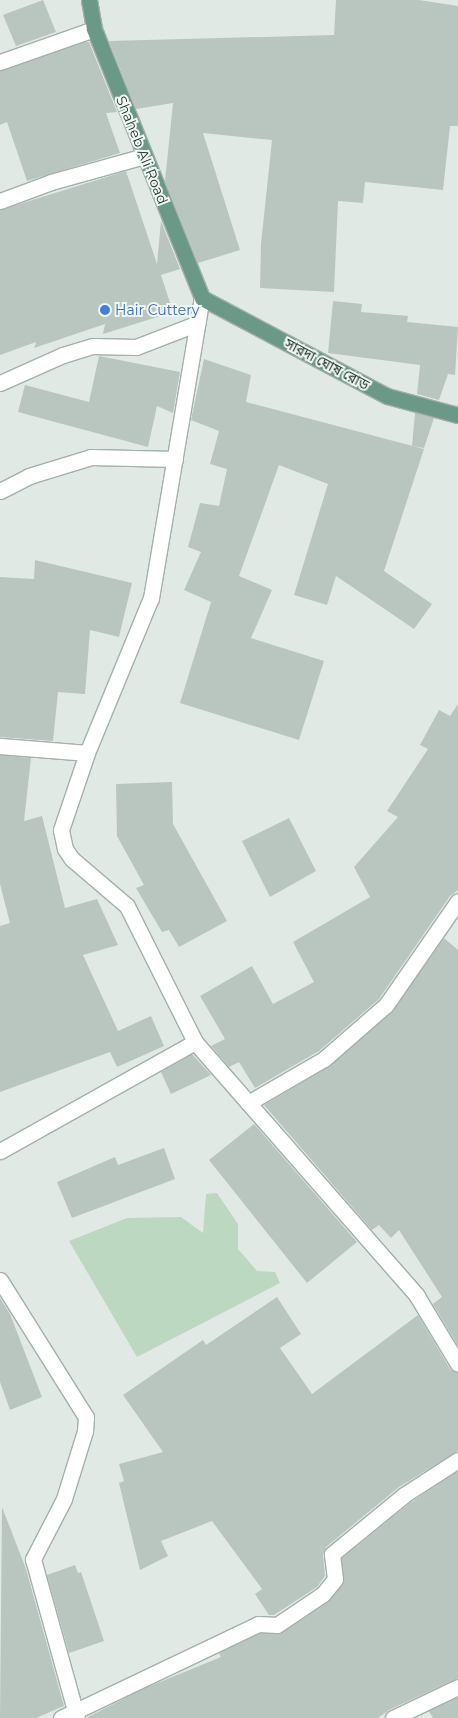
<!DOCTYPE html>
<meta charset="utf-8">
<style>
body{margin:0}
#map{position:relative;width:458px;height:1718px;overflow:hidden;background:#e1e9e4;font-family:Montserrat,"Noto Sans Bengali",sans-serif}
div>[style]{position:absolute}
.green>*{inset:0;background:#bcd8c0}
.building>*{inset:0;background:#b9c6c0}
.roads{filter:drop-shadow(1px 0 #a4b0aa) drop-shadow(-1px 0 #a4b0aa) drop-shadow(0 1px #a4b0aa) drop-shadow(0 -1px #a4b0aa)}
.minor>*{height:15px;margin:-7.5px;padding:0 7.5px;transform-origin:7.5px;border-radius:7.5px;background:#fff}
.major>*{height:15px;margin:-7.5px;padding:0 7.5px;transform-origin:7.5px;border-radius:7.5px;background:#6b9987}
.dots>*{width:14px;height:14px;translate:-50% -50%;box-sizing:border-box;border:2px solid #f0f6f3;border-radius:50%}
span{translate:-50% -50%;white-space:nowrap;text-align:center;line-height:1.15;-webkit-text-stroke:4px #f0f6f3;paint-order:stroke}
.street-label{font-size:14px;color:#23382f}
.shop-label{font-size:14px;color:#366cbe}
.left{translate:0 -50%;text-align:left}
</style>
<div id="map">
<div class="green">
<div style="clip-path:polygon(217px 1193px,238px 1224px,238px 1249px,257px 1271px,275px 1272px,280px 1283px,137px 1357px,69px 1241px,127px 1218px,181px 1217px,203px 1233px,206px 1194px)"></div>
</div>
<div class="building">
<div style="clip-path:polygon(43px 0,56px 32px,16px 46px,3px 15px)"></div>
<div style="clip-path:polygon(336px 0,419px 0,458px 6px,458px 126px,450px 126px,443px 190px,365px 182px,363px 203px,338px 201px,334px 292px,260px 288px,261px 244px,272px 140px,203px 133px,240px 250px,198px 263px,165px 181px,173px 103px,136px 109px,109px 41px,334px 35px)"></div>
<div style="clip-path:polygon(85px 42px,89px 42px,117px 112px,106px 113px,120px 153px,27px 181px,7px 122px,0 125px,0 71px)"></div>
<div style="clip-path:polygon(126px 171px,157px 264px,161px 221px,180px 269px,161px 275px,173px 312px,103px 334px,105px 324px,34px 348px,36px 342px,0 355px,0 210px)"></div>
<div style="clip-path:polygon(333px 301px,362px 304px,361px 312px,408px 316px,407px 322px,458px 327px,455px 375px,448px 374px,439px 400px,417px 394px,420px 365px,328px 353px)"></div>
<div style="clip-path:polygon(99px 356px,180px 372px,173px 413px,157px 406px,148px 447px,18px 412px,25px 385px,89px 402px)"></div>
<div style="clip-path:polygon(204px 359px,251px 375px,246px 402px,424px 449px,384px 571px,432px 604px,414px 629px,336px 576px,327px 605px,294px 595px,328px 484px,279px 465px,239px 576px,272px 590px,251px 638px,324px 661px,299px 740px,180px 703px,211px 602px,184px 590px,201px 552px,188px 547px,200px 503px,219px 506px,227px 469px,210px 464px,219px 431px,191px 420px)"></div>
<div style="clip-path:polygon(415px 413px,434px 418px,424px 448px,412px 446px)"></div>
<div style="clip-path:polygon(35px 560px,132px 583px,119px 637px,90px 630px,85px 694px,58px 692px,53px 741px,0 737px,0 577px,34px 579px)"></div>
<div style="clip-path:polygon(458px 704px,458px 890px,450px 896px,379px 999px,319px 1051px,255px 1088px,239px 1062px,229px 1067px,211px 1046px,225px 1039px,200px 996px,252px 966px,273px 1004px,314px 982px,293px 942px,370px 897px,354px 867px,398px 817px,387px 811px,428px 749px,420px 745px,439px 710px,450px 716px)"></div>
<div style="clip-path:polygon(0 755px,31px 758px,24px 821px,42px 816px,65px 908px,97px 899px,118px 945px,83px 955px,118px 1031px,151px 1016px,164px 1046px,117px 1067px,110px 1052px,0 1092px,0 926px,10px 923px,0 884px)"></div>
<div style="clip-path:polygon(172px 782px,173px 824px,227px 921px,179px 947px,169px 930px,162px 932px,136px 888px,144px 885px,117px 836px,116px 784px)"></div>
<div style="clip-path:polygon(289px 818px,316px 871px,270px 897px,242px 841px)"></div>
<div style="clip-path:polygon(444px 938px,458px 950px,458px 1346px,433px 1304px,442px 1297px,399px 1230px,391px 1238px,379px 1225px,372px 1230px,264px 1105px,330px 1066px,392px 1012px)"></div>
<div style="clip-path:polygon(192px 1054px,211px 1075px,171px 1094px,161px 1072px)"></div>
<div style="clip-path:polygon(254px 1124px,357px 1242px,307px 1283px,209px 1160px)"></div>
<div style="clip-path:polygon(164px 1148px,175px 1179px,72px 1218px,57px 1182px,115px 1157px,118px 1165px)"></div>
<div style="clip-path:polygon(277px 1297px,301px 1334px,280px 1348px,312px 1394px,418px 1315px,450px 1369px,458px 1373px,458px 1451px,399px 1487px,326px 1547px,323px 1555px,325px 1576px,317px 1587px,274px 1615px,269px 1615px,255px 1594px,262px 1589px,212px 1521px,161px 1541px,168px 1556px,140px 1570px,119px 1483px,124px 1481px,119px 1464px,163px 1452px,123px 1395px,203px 1340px,206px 1345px)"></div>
<div style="clip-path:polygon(0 1298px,10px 1314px,42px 1397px,10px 1410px,0 1382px)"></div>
<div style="clip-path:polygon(458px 1471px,458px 1678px,389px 1710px,378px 1718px,86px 1718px,143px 1689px,221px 1657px,219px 1653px,260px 1633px,282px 1633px,328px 1602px,342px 1585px,342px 1558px,410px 1503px)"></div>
<div style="clip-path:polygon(2px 1507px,26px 1569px,64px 1706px,36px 1718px,0 1718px)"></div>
<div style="clip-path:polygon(75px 1565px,78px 1573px,81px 1572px,104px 1641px,69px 1653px,47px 1575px)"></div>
<div style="clip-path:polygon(458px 1697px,458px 1718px,433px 1718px,429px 1711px)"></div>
</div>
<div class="roads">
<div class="minor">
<div style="left:0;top:62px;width:100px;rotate:-19.3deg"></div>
<div style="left:0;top:201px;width:54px;rotate:-20.4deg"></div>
<div style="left:51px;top:182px;width:97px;rotate:-15.6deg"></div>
<div style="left:0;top:383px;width:69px;rotate:-24deg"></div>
<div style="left:63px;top:355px;width:31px;rotate:-17deg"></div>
<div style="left:93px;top:346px;width:43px;rotate:1.3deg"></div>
<div style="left:136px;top:347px;width:66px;rotate:-21.2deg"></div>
<div style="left:0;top:491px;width:33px;rotate:-27deg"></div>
<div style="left:29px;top:476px;width:65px;rotate:-17deg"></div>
<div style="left:91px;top:457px;width:84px;rotate:1.4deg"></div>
<div style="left:0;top:746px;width:87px;rotate:4.6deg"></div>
<div style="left:87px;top:753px;width:168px;rotate:-67.6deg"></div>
<div style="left:151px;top:598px;width:304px;rotate:-80.4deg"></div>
<div style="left:87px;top:753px;width:81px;rotate:108.7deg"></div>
<div style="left:61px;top:830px;width:19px;rotate:78deg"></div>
<div style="left:65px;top:849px;width:12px;rotate:55deg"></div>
<div style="left:72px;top:859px;width:72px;rotate:40.5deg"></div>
<div style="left:127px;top:906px;width:152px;rotate:63.4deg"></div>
<div style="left:195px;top:1042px;width:337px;rotate:48.8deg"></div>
<div style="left:417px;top:1296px;width:79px;rotate:58.9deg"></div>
<div style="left:248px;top:1103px;width:88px;rotate:-30.1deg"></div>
<div style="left:324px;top:1059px;width:82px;rotate:-41.1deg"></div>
<div style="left:386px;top:1005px;width:126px;rotate:-55.3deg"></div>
<div style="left:0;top:1151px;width:223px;rotate:-29.2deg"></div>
<div style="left:0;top:1280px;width:162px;rotate:57.9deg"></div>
<div style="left:86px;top:1417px;width:14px;rotate:94deg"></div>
<div style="left:85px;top:1431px;width:71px;rotate:107.2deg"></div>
<div style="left:64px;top:1499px;width:68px;rotate:117.3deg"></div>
<div style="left:33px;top:1559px;width:165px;rotate:74.5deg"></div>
<div style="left:61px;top:1718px;width:218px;rotate:-25.5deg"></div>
<div style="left:258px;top:1624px;width:19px;rotate:3deg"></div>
<div style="left:277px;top:1625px;width:55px;rotate:-34deg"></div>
<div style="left:323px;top:1594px;width:19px;rotate:-51deg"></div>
<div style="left:335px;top:1579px;width:25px;rotate:-97deg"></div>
<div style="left:332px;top:1554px;width:93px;rotate:-39.3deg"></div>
<div style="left:404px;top:1495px;width:64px;rotate:-32.9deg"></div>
<div style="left:393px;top:1718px;width:72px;rotate:-25.5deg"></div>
</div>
<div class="major">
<div style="left:89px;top:0;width:29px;rotate:80deg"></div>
<div style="left:94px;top:29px;width:290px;rotate:68.1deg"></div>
<div style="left:202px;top:298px;width:209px;rotate:27.9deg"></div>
<div style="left:387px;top:396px;width:73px;rotate:15deg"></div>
</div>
</div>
<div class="dots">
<div style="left:105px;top:310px;background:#3f7fe0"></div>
</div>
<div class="street-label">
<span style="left:142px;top:150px;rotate:68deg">Shaheb Ali Road</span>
<span style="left:327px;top:364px;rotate:28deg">সারদা ঘোষ রোড</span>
</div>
<div class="shop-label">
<span class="left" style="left:115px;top:310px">Hair Cuttery</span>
</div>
</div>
